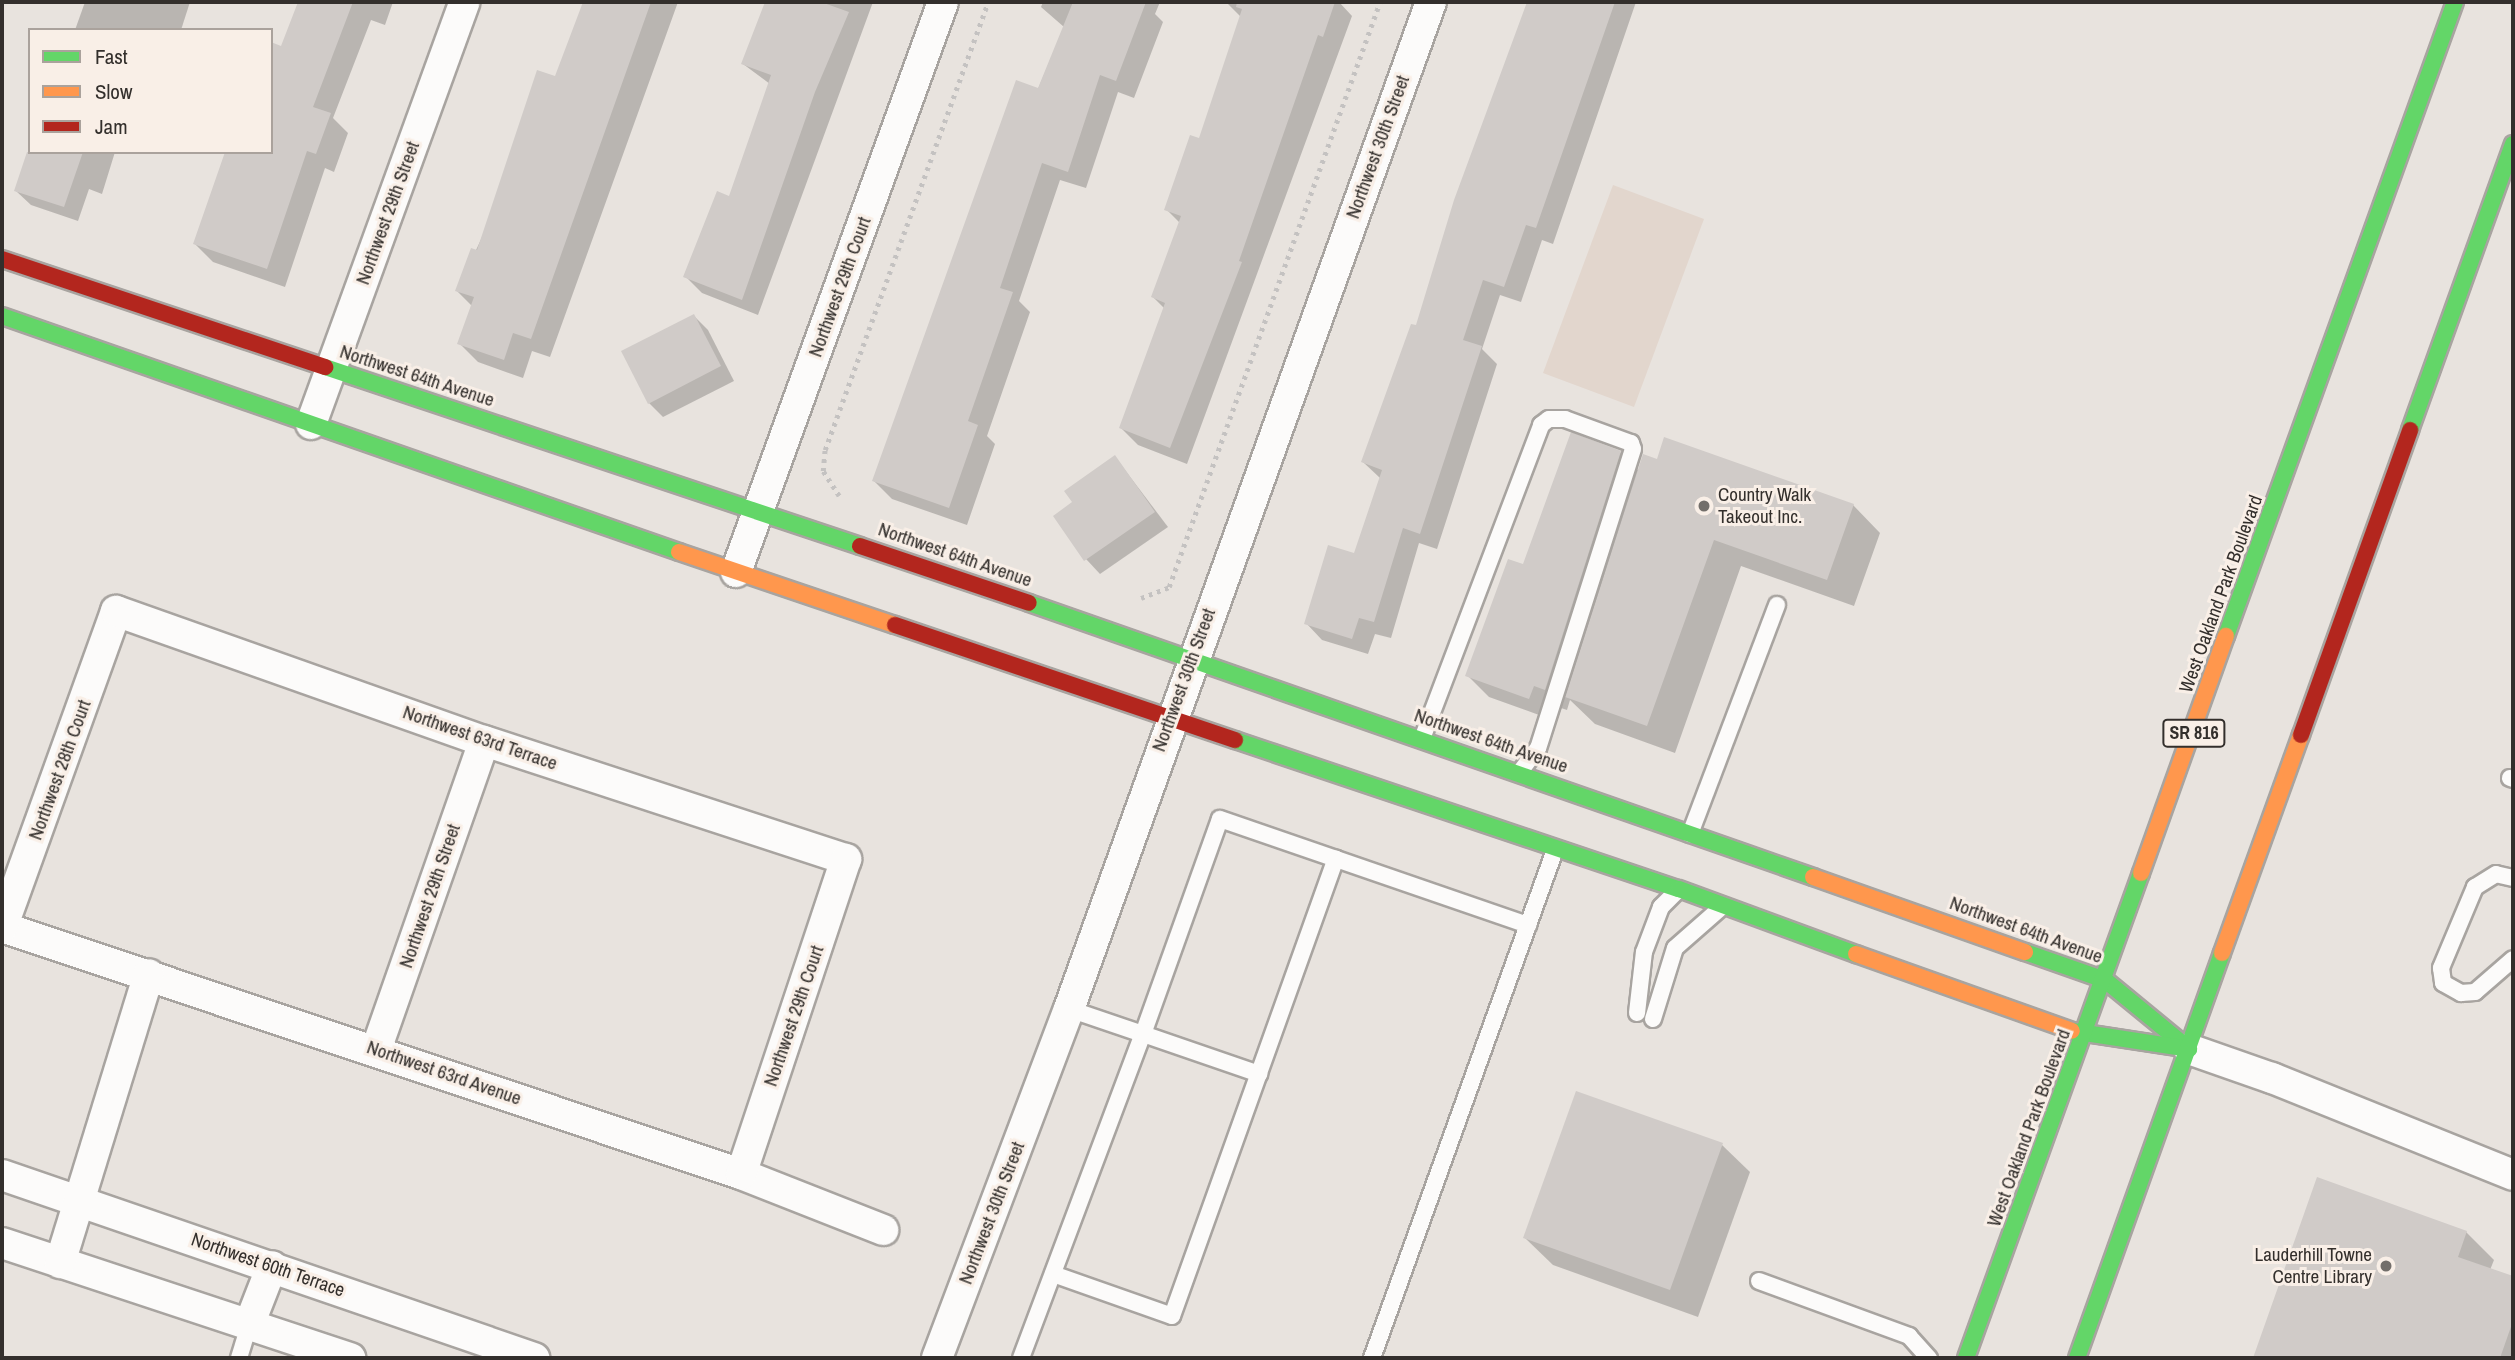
<!DOCTYPE html>
<style>
body{margin:0}
#map{position:relative;width:2515px;height:1360px;overflow:hidden;background:#e8e3de;font-family:"Archivo Narrow",sans-serif}
div>[style]{position:absolute}
.built>*{inset:0;background:#e2d6cd}
.shadow>*{inset:0;background:#0003}
.building>*{inset:0;background:#d0cbc8}
.path>*{height:4.5px;margin-top:-2.25px;transform-origin:0;background:repeating-linear-gradient(90deg,#c4c2c1 0 3.5px,transparent 0 8.5px)}
.roads{filter:drop-shadow(2px 0 #a8a4a0) drop-shadow(-2px 0 #a8a4a0) drop-shadow(0 2px #a8a4a0) drop-shadow(0 -2px #a8a4a0)}
.lane>*{height:16px;margin:-8px;padding:0 8px;transform-origin:8px;border-radius:8px;background:#fcfbfa}
.street>*{height:30px;margin:-15px;padding:0 15px;transform-origin:15px;border-radius:15px;background:#fcfbfa}
.fast>*{height:16px;margin:-8px;padding:0 8px;transform-origin:8px;border-radius:8px;background:#63d668}
.slow>*{height:16px;margin:-8px;padding:0 8px;transform-origin:8px;border-radius:8px;background:#ff974d}
.jam>*{height:16px;margin:-8px;padding:0 8px;transform-origin:8px;border-radius:8px;background:#b3261e}
.dots>*{width:19px;height:19px;translate:-50% -50%;box-sizing:border-box;border:4px solid #f9efe7;border-radius:50%}
span{translate:-50% -50%;white-space:nowrap;text-align:center;line-height:1.15;-webkit-text-stroke:6px #f9efe7;paint-order:stroke}
.shield-label span{padding:2px 5px;background:#f9efe7;border:2px solid;border-radius:5px;-webkit-text-stroke-width:0}
.shield-label{font-size:18px;color:#332f2c;font-weight:700}
.street-label{font-size:19px;color:#332f2c}
.poi-label{font-size:19px;color:#332f2c}
.left{translate:0 -50%;text-align:left}
.right{translate:-100% -50%;text-align:right}
.frame{position:absolute;inset:0;border:4px solid #332f2c;pointer-events:none}
.legend{position:absolute;left:28px;top:28px;width:245px;height:126px;box-sizing:border-box;background:#f9efe7;border:2px solid #aaa29c;margin:0;padding:9px 12px;list-style:none;font-size:21px;color:#332f2c}
.legend li{display:flex;align-items:center;gap:14px;height:35px}
.legend b{width:35px;border:2px solid #aaa29c}
</style>
<div id="map">
<div class="built">
<div style="clip-path:polygon(1613px 185px,1704px 219px,1634px 407px,1543px 373px)"></div>
</div>
<div class="shadow">
<div style="clip-path:polygon(85px 2px,190px 2px,181px 30px,75px 30px)"></div>
<div style="clip-path:polygon(300px 2px,393px 2px,385px 25px,371px 20px,333px 118px,348px 133px,334px 172px,325px 168px,285px 287px,213px 262px,195px 244px,271px 152px,282px 48px)"></div>
<div style="clip-path:polygon(585px 2px,678px 2px,550px 357px,532px 351px,523px 378px,478px 362px,459px 343px,472px 306px,457px 291px,556px 78px)"></div>
<div style="clip-path:polygon(767px 2px,873px 2px,758px 315px,702px 293px,685px 276px,730px 198px,770px 84px,743px 64px)"></div>
<div style="clip-path:polygon(1043px 2px,1160px 2px,1155px 14px,1163px 22px,1134px 98px,1118px 92px,1086px 188px,1060px 180px,1019px 301px,1030px 312px,987px 436px,995px 444px,967px 525px,892px 499px,874px 481px,1064px 27px,1041px 7px)"></div>
<div style="clip-path:polygon(1226px 2px,1339px 2px,1352px 16px,1187px 464px,1138px 445px,1121px 428px,1165px 309px,1153px 297px,1180px 223px,1166px 209px,1200px 140px,1241px 17px)"></div>
<div style="clip-path:polygon(1534px 2px,1636px 2px,1553px 244px,1542px 240px,1521px 302px,1500px 295px,1482px 349px,1497px 364px,1437px 549px,1419px 543px,1391px 638px,1375px 634px,1368px 654px,1322px 640px,1306px 623px,1355px 555px,1380px 478px,1363px 462px,1417px 328px)"></div>
<div style="clip-path:polygon(30px 152px,115px 152px,102px 194px,89px 189px,78px 221px,31px 205px,16px 191px)"></div>
<div style="clip-path:polygon(694px 316px,708px 330px,734px 381px,663px 417px,649px 403px)"></div>
<div style="clip-path:polygon(1620px 452px,1639px 471px,1658px 461px,1853px 505px,1880px 533px,1854px 606px,1741px 566px,1675px 753px,1595px 724px,1570px 700px,1567px 710px,1555px 706px,1550px 719px,1489px 697px,1467px 675px,1524px 566px)"></div>
<div style="clip-path:polygon(1115px 457px,1168px 527px,1100px 574px,1086px 559px,1075px 502px)"></div>
<div style="clip-path:polygon(1722px 1145px,1750px 1172px,1698px 1317px,1553px 1265px,1525px 1238px)"></div>
<div style="clip-path:polygon(2318px 1180px,2466px 1232px,2494px 1260px,2490px 1270px,2513px 1278px,2513px 1358px,2255px 1358px)"></div>
</div>
<div class="building">
<div style="clip-path:polygon(298px 2px,353px 2px,313px 107px,331px 113px,316px 154px,307px 151px,267px 269px,193px 244px,225px 152px,271px 152px,271px 42px,281px 46px)"></div>
<div style="clip-path:polygon(583px 2px,651px 2px,531px 339px,513px 333px,504px 360px,457px 344px,474px 297px,455px 291px,471px 248px,477px 250px,537px 70px,555px 76px)"></div>
<div style="clip-path:polygon(765px 2px,821px 2px,849px 12px,815px 92px,742px 300px,683px 277px,717px 191px,729px 196px,771px 75px,741px 64px)"></div>
<div style="clip-path:polygon(1073px 2px,1146px 2px,1116px 81px,1100px 75px,1068px 172px,1042px 163px,1000px 288px,1013px 292px,968px 421px,978px 425px,949px 508px,872px 481px,1016px 80px,1038px 88px)"></div>
<div style="clip-path:polygon(1237px 2px,1335px 2px,1323px 37px,1318px 35px,1239px 261px,1242px 262px,1170px 448px,1119px 428px,1165px 303px,1151px 297px,1181px 216px,1164px 210px,1190px 135px,1199px 138px,1242px 9px,1236px 7px)"></div>
<div style="clip-path:polygon(1527px 2px,1615px 2px,1536px 228px,1526px 225px,1504px 287px,1483px 280px,1463px 340px,1482px 346px,1420px 534px,1403px 528px,1374px 622px,1359px 618px,1352px 639px,1304px 624px,1328px 545px,1354px 553px,1382px 470px,1361px 462px,1411px 324px,1416px 325px,1454px 200px)"></div>
<div style="clip-path:polygon(27px 152px,83px 152px,64px 207px,14px 191px)"></div>
<div style="clip-path:polygon(694px 314px,721px 366px,648px 404px,621px 351px)"></div>
<div style="clip-path:polygon(1571px 432px,1621px 451px,1545px 690px,1534px 686px,1529px 699px,1465px 676px,1508px 559px,1523px 564px)"></div>
<div style="clip-path:polygon(1664px 437px,1854px 504px,1827px 580px,1714px 540px,1647px 726px,1565px 697px,1643px 454px,1657px 459px)"></div>
<div style="clip-path:polygon(1115px 455px,1155px 512px,1084px 561px,1053px 516px,1072px 502px,1064px 491px)"></div>
<div style="clip-path:polygon(1576px 1091px,1723px 1143px,1670px 1290px,1523px 1238px)"></div>
<div style="clip-path:polygon(2317px 1177px,2467px 1231px,2458px 1257px,2513px 1276px,2513px 1321px,2500px 1358px,2253px 1358px)"></div>
</div>
<div class="path">
<div style="left:839px;top:496px;width:30px;rotate:-123deg"></div>
<div style="left:823px;top:471px;width:21px;rotate:-85deg"></div>
<div style="left:825px;top:450px;width:477px;rotate:-70deg"></div>
<div style="left:1141px;top:598px;width:30px;rotate:-21deg"></div>
<div style="left:1169px;top:587px;width:622px;rotate:-70.17deg"></div>
</div>
<div class="roads">
<div class="lane">
<div style="left:1422px;top:739px;width:336px;rotate:-69.2deg"></div>
<div style="left:1541px;top:425px;width:10px;rotate:-37deg"></div>
<div style="left:1549px;top:419px;width:16px"></div>
<div style="left:1565px;top:419px;width:70px;rotate:20deg"></div>
<div style="left:1631px;top:443px;width:6px;rotate:72deg"></div>
<div style="left:1633px;top:449px;width:314px;rotate:107.6deg"></div>
<div style="left:1538px;top:748px;width:30px;rotate:127deg"></div>
<div style="left:2510px;top:778px;width:3px;rotate:18deg"></div>
<div style="left:1690px;top:834px;width:245px;rotate:-69.2deg"></div>
<div style="left:2513px;top:878px;width:17px;rotate:-167deg"></div>
<div style="left:2496px;top:874px;width:25px;rotate:148deg"></div>
<div style="left:2475px;top:887px;width:88px;rotate:112.8deg"></div>
<div style="left:2441px;top:968px;width:15px;rotate:82deg"></div>
<div style="left:2443px;top:983px;width:21px;rotate:29deg"></div>
<div style="left:2461px;top:993px;width:14px;rotate:-4deg"></div>
<div style="left:2475px;top:992px;width:50px;rotate:-41deg"></div>
<div style="left:1069px;top:1009px;width:78px;rotate:18.7deg"></div>
<div style="left:1143px;top:1034px;width:228px;rotate:-70.3deg"></div>
<div style="left:1220px;top:819px;width:326px;rotate:19deg"></div>
<div style="left:1637px;top:1013px;width:61px;rotate:-83.5deg"></div>
<div style="left:1644px;top:952px;width:48px;rotate:-69.3deg"></div>
<div style="left:1661px;top:907px;width:23px;rotate:-45deg"></div>
<div style="left:1653px;top:1019px;width:74px;rotate:-72.8deg"></div>
<div style="left:1675px;top:948px;width:64px;rotate:-41.2deg"></div>
<div style="left:1053px;top:1274px;width:126px;rotate:19.4deg"></div>
<div style="left:1172px;top:1316px;width:486px;rotate:-70.3deg"></div>
<div style="left:1759px;top:1281px;width:160px;rotate:20.1deg"></div>
<div style="left:1909px;top:1336px;width:30px;rotate:48deg"></div>
<div style="left:239px;top:1358px;width:34px;rotate:-73deg"></div>
<div style="left:1021px;top:1358px;width:346px;rotate:-69.4deg"></div>
<div style="left:1143px;top:1034px;width:123px;rotate:19deg"></div>
<div style="left:1372px;top:1358px;width:540px;rotate:-70.19deg"></div>
</div>
<div class="street">
<div style="left:311px;top:424px;width:449px;rotate:-70deg"></div>
<div style="left:736px;top:572px;width:606px;rotate:-70.04deg"></div>
<div style="left:2px;top:927px;width:779px;rotate:18.48deg"></div>
<div style="left:741px;top:1174px;width:153px;rotate:21.5deg"></div>
<div style="left:2px;top:928px;width:337px;rotate:-70.2deg"></div>
<div style="left:116px;top:611px;width:390px;rotate:19.5deg"></div>
<div style="left:484px;top:741px;width:381px;rotate:18.1deg"></div>
<div style="left:846px;top:859px;width:332px;rotate:108.4deg"></div>
<div style="left:2189px;top:1049px;width:88px;rotate:19.3deg"></div>
<div style="left:2272px;top:1078px;width:260px;rotate:21.9deg"></div>
<div style="left:376px;top:1050px;width:327px;rotate:-70.7deg"></div>
<div style="left:2px;top:1175px;width:563px;rotate:18.98deg"></div>
<div style="left:2px;top:1243px;width:367px;rotate:18.3deg"></div>
<div style="left:60px;top:1263px;width:302px;rotate:-72.9deg"></div>
<div style="left:249px;top:1325px;width:63px;rotate:-68.7deg"></div>
<div style="left:937px;top:1358px;width:373px;rotate:-69.3deg"></div>
<div style="left:1069px;top:1009px;width:1070px;rotate:-70.23deg"></div>
</div>
<div class="fast">
<div style="left:2px;top:316px;width:717px;rotate:19.22deg"></div>
<div style="left:325px;top:367px;width:564px;rotate:18.5deg"></div>
<div style="left:2410px;top:430px;width:304px;rotate:-70.2deg"></div>
<div style="left:1029px;top:603px;width:831px;rotate:19.26deg"></div>
<div style="left:2226px;top:636px;width:674px;rotate:-70.14deg"></div>
<div style="left:1235px;top:740px;width:468px;rotate:18.6deg"></div>
<div style="left:1679px;top:889px;width:189px;rotate:20.2deg"></div>
<div style="left:2025px;top:952px;width:85px;rotate:19.3deg"></div>
<div style="left:2105px;top:980px;width:109px;rotate:39.4deg"></div>
<div style="left:2072px;top:1031px;width:118px;rotate:8.7deg"></div>
<div style="left:1966px;top:1358px;width:516px;rotate:-70.16deg"></div>
<div style="left:2077px;top:1358px;width:430px;rotate:-70.3deg"></div>
</div>
<div class="slow">
<div style="left:679px;top:552px;width:228px;rotate:18.7deg"></div>
<div style="left:2141px;top:873px;width:252px;rotate:-70.3deg"></div>
<div style="left:1813px;top:877px;width:225px;rotate:19.5deg"></div>
<div style="left:2222px;top:953px;width:232px;rotate:-70.1deg"></div>
<div style="left:1856px;top:954px;width:229px;rotate:19.6deg"></div>
</div>
<div class="jam">
<div style="left:2px;top:259px;width:341px;rotate:18.5deg"></div>
<div style="left:860px;top:546px;width:178px;rotate:18.6deg"></div>
<div style="left:895px;top:625px;width:359px;rotate:18.7deg"></div>
<div style="left:2301px;top:735px;width:324px;rotate:-70.3deg"></div>
</div>
</div>
<div class="dots">
<div style="left:1704px;top:506px;background:#726e6a"></div>
<div style="left:2386px;top:1266px;background:#726e6a"></div>
</div>
<div class="shield-label">
<span style="left:2194px;top:733px">SR 816</span>
</div>
<div class="street-label">
<span style="left:1378px;top:147px;rotate:-70deg">Northwest 30th Street</span>
<span style="left:388px;top:213px;rotate:-70deg">Northwest 29th Street</span>
<span style="left:840px;top:287px;rotate:-70deg">Northwest 29th Court</span>
<span style="left:417px;top:376px;rotate:18deg">Northwest 64th Avenue</span>
<span style="left:955px;top:555px;rotate:19deg">Northwest 64th Avenue</span>
<span style="left:2221px;top:594px;rotate:-70deg">West Oakland Park Boulevard</span>
<span style="left:1184px;top:680px;rotate:-70deg">Northwest 30th Street</span>
<span style="left:480px;top:738px;rotate:19deg">Northwest 63rd Terrace</span>
<span style="left:1491px;top:741px;rotate:19deg">Northwest 64th Avenue</span>
<span style="left:60px;top:770px;rotate:-70deg">Northwest 28th Court</span>
<span style="left:430px;top:896px;rotate:-71deg">Northwest 29th Street</span>
<span style="left:2026px;top:930px;rotate:20deg">Northwest 64th Avenue</span>
<span style="left:794px;top:1016px;rotate:-71deg">Northwest 29th Court</span>
<span style="left:444px;top:1073px;rotate:19deg">Northwest 63rd Avenue</span>
<span style="left:2029px;top:1128px;rotate:-70deg">West Oakland Park Boulevard</span>
<span style="left:992px;top:1213px;rotate:-69deg">Northwest 30th Street</span>
<span style="left:268px;top:1265px;rotate:19deg">Northwest 60th Terrace</span>
</div>
<div class="poi-label">
<span class="left" style="left:1718px;top:506px">Country Walk<br>Takeout Inc.</span>
<span class="right" style="left:2372px;top:1266px">Lauderhill Towne<br>Centre Library</span>
</div>
<div class="frame"></div>
<ul class="legend">
<li><b style="height:9px;background:#63d668"></b>Fast</li>
<li><b style="height:9px;background:#ff974d"></b>Slow</li>
<li><b style="height:9px;background:#b3261e"></b>Jam</li>
</ul>
</div>
